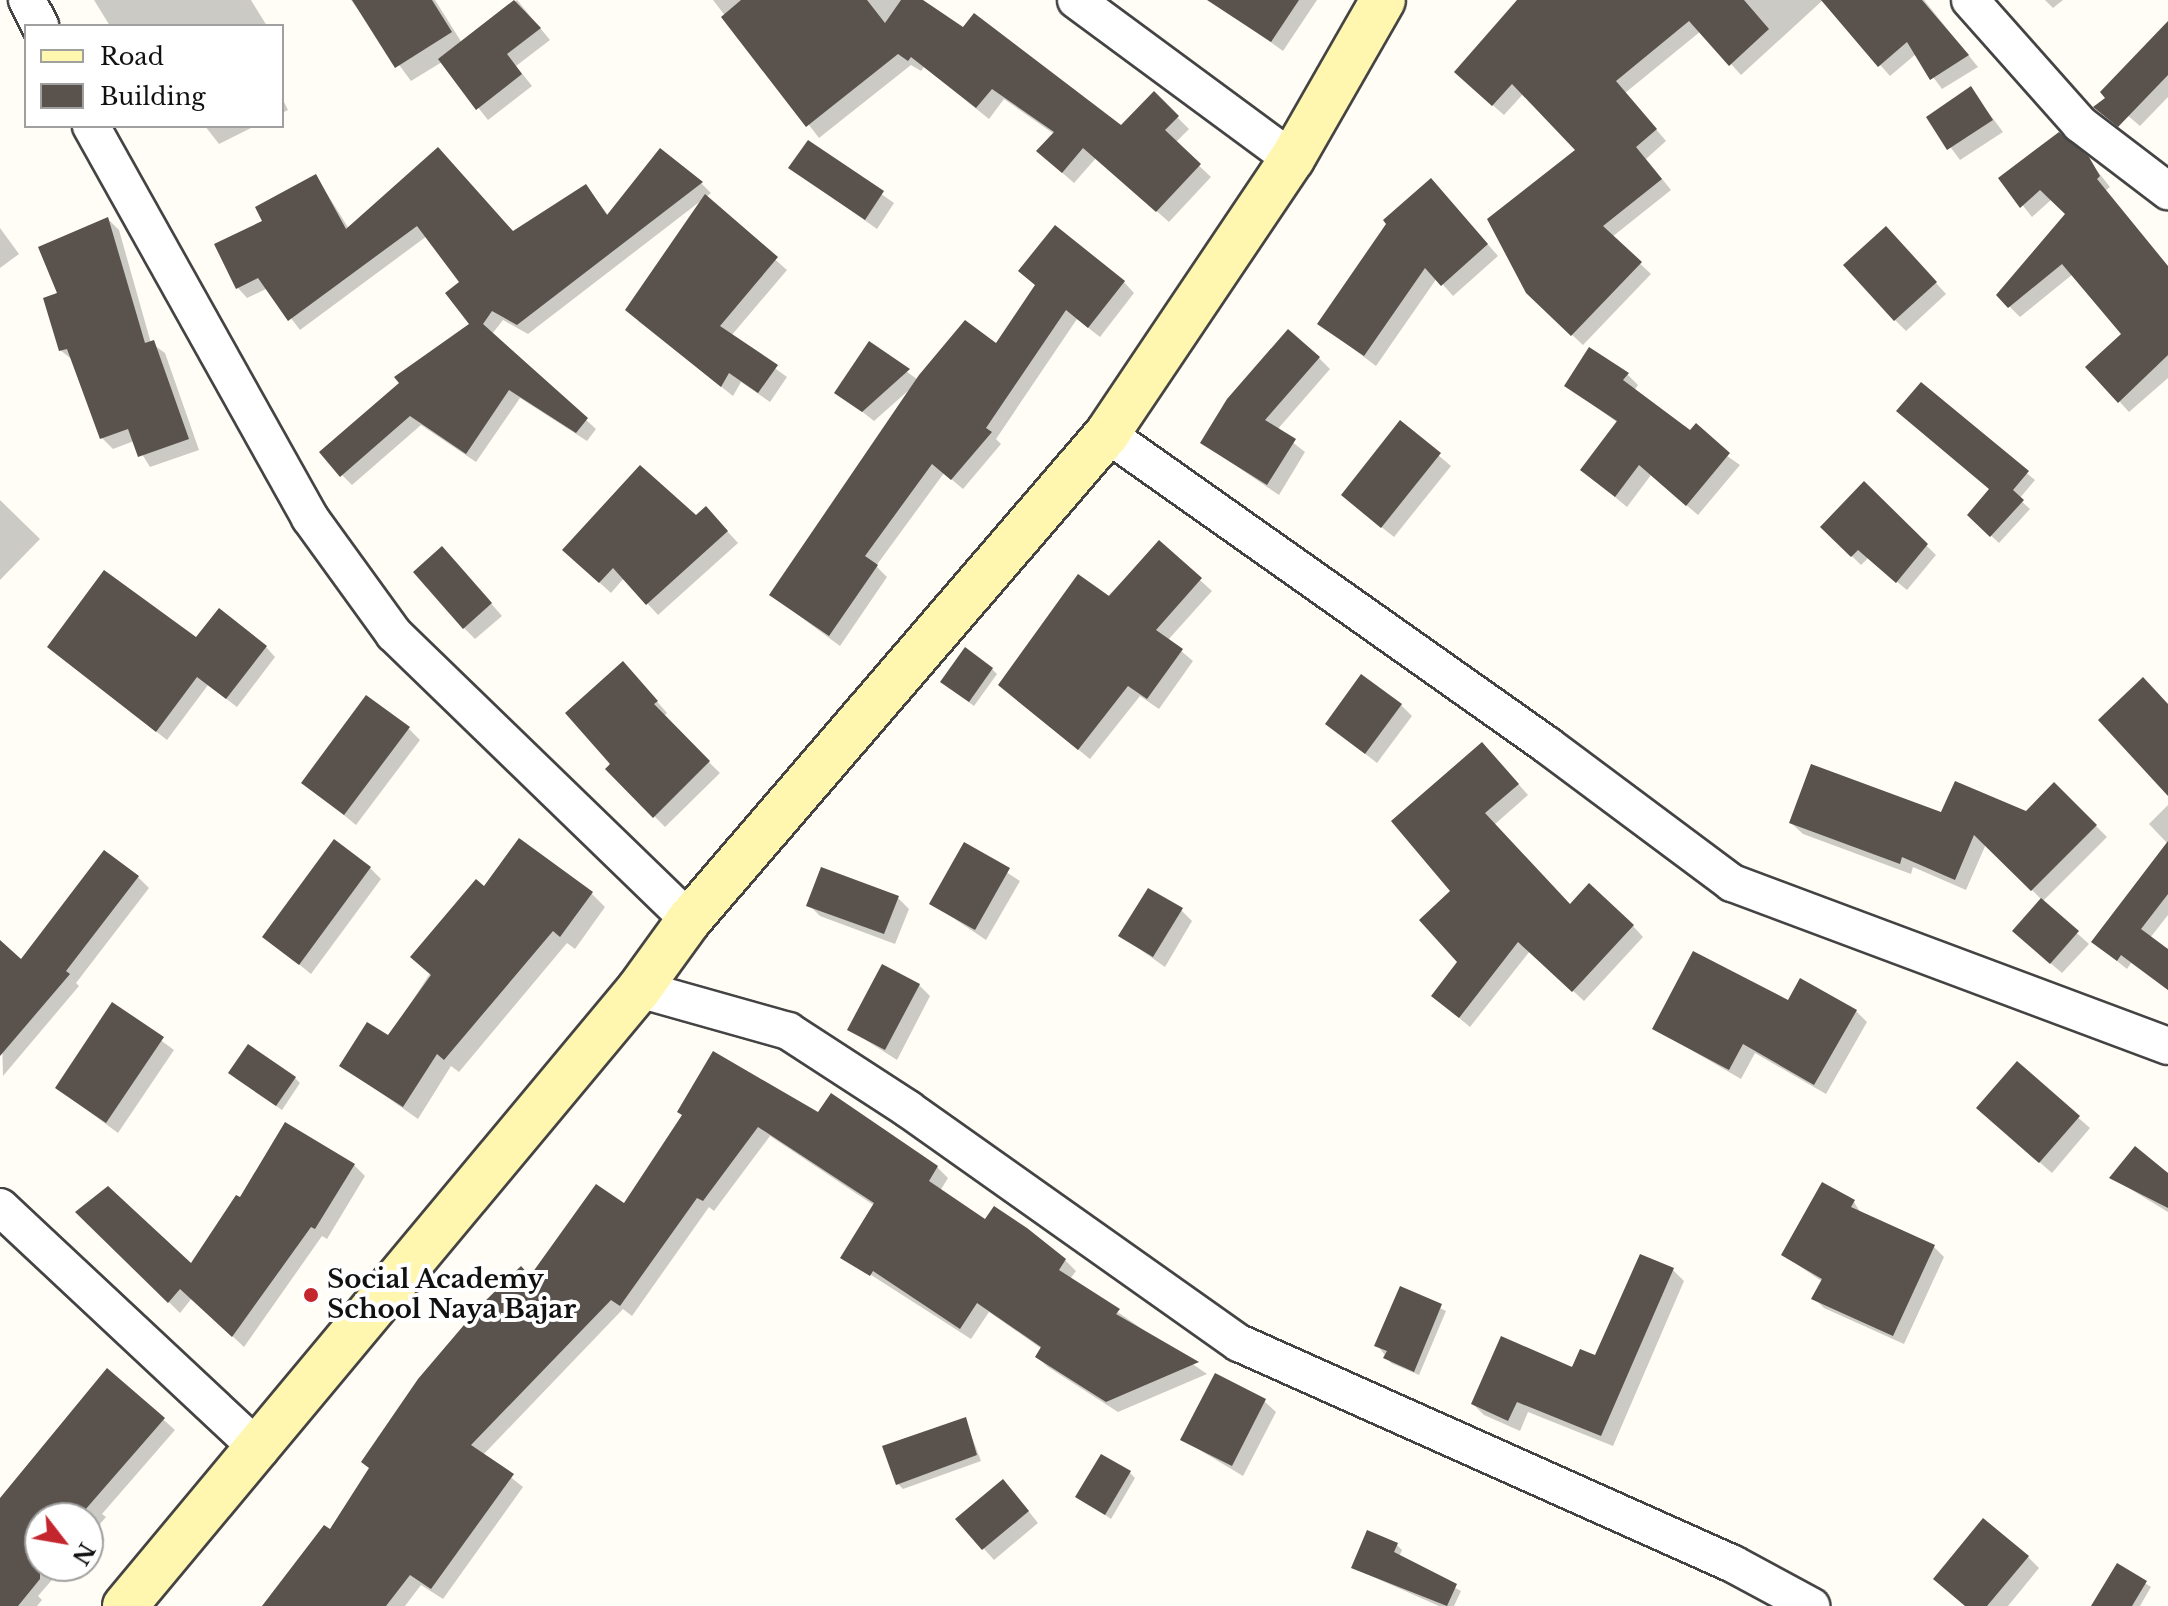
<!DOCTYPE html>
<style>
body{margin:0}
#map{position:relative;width:2168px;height:1606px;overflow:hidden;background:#fffdf5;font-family:"Libre Baskerville",serif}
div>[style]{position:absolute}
.shadow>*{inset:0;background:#0003}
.building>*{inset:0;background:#5a524d}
.roads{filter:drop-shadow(2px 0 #444) drop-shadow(-2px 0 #444) drop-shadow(0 2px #444) drop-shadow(0 -2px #444)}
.minor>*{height:36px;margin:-18px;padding:0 18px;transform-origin:18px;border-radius:18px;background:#fff}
.secondary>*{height:44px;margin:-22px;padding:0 22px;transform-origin:22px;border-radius:22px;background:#fff6b0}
.dots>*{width:22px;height:22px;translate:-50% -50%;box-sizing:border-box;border:4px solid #fff;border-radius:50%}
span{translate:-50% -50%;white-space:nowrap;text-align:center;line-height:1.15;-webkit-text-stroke:8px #fff;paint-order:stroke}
.poi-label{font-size:26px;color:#111;font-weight:700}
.left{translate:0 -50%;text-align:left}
.legend{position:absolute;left:24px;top:24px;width:260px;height:104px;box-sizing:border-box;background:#fff;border:2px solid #a0a0a0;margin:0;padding:10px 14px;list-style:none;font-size:24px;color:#111}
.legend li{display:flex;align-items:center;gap:16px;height:40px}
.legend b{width:40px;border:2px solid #a0a0a0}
.north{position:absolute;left:24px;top:1502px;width:80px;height:80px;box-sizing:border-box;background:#fff;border:2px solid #a0a0a0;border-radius:50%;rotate:121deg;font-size:22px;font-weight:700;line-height:32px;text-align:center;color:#111}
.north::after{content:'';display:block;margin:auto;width:28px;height:36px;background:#c4262e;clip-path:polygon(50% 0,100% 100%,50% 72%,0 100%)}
</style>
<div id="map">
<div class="shadow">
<div style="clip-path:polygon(94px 0,251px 0,267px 26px,110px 26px)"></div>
<div style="clip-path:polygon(351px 0,435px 0,462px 43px,517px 0,550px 40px,516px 66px,532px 86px,488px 120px,442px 62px,411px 81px)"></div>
<div style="clip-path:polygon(713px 0,919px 0,1121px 128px,1154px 94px,1189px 129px,1175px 143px,1211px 177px,1169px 222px,1096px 158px,1074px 183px,1051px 163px,1054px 134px,1004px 99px,989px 119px,924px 67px,921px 71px,911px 65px,819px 138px)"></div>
<div style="clip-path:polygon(1238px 0,1317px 0,1283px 51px,1229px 13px)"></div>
<div style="clip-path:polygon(1520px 0,1823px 0,1741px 75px,1701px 31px,1625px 93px,1666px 141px,1646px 159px,1671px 190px,1612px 237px,1651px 274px,1583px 345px,1539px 304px,1578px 151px,1524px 93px,1504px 115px,1467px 83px)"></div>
<div style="clip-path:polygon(1823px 0,1924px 0,1978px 67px,1942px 89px,1916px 54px,1890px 76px)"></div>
<div style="clip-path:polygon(2045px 0,2063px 0,2053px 8px)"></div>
<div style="clip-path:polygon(2168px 24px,2168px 97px,2140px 126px,2113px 103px)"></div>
<div style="clip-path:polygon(1971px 89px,2003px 132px,1960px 160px,1928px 117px)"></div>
<div style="clip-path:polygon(282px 98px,288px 110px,282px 113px)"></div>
<div style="clip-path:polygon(205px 126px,255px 126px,219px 144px)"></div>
<div style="clip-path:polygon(808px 142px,894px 203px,877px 229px,791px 168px)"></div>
<div style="clip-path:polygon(438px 149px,514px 233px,586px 186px,609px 216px,661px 151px,702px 184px,711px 193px,705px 198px,787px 270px,731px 336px,787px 377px,770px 402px,741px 382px,733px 396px,638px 321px,702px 200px,528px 334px,503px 320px,492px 334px,596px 429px,587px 441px,520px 398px,476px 462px,421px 425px,352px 485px,342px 475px,472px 325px,461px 283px,427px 236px,300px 330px,268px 288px,247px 298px,238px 288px,265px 221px,316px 176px,349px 229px)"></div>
<div style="clip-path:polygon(2087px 158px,2110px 187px,2105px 191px,2168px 267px,2168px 378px,2129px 412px,2088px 367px,2124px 334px,2073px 274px,2020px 317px,1998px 295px,2068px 214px,2052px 199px,2032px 217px,2001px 178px)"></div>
<div style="clip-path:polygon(1442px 192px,1498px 256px,1453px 296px,1437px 278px,1376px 366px,1320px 324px)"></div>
<div style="clip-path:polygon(108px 219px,119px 230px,151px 343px,165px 353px,199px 450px,150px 467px,134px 441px,113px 449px,102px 438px,74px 361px,60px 350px,60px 294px)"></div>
<div style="clip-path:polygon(0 228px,19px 254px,0 268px)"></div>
<div style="clip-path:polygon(1897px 240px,1946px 294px,1906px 331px,1895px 320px)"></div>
<div style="clip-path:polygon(1020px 271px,1124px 282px,1134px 293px,1100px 337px,1077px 319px,996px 439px,1001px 444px,963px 489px,944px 473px,876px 566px,887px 577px,840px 646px,771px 595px,909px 390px,874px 421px,837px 392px,870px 344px,918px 380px,996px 346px,1037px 286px)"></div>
<div style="clip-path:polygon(1319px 358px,1330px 369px,1277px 430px,1305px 452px,1279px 495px,1202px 443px)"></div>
<div style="clip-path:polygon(1627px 374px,1638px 385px,1634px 391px,1740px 465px,1698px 515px,1651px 475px,1627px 507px,1582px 470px,1618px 423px,1567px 386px)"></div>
<div style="clip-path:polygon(1921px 385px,2035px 480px,2019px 499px,2030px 509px,1999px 543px,1969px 515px,1991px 490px)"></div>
<div style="clip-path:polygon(1400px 423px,1451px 466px,1394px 537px,1355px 506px)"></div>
<div style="clip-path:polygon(1864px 484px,1936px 555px,1907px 590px,1868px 558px,1861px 565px,1822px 527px)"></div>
<div style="clip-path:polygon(0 500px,40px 539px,0 580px)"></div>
<div style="clip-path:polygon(696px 518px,717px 520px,738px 543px,658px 615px,624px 578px,611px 593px,576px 561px)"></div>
<div style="clip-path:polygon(1159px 543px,1212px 591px,1168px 640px,1193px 661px,1159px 709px,1140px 696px,1090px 759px,1012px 696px)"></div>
<div style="clip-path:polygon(453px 560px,502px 616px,475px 639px,464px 628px)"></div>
<div style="clip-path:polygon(197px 640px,266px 647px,275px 657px,237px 707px,208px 685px,167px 740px,49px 647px)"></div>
<div style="clip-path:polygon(992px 669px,997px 674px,974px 706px,948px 687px)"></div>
<div style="clip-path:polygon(634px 675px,667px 713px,663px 717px,720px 773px,665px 827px,608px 769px)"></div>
<div style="clip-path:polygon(1401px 705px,1412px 716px,1377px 763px,1327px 724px)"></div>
<div style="clip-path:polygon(409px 729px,420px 740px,356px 825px,304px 783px)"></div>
<div style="clip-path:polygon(1493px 755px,1528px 795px,1494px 825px,1570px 907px,1633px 926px,1643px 937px,1584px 1001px,1530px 951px,1470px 1027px,1433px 996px,1460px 962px,1453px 891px)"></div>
<div style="clip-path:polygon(2055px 785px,2107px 837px,2042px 902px,2089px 944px,2062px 973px,2026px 942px,2042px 900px,1986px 844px,1966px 890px,1913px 867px,1911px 874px,1803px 834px,1791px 823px,2027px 813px)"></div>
<div style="clip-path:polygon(2168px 805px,2168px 844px,2149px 824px)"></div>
<div style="clip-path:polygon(965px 845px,1020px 881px,986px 940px,931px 903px)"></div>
<div style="clip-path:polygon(370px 868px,381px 879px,311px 974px,265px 937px)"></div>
<div style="clip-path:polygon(138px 877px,149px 888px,76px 983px,79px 986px,3px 1076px,0 965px,22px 961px)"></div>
<div style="clip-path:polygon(485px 889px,592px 894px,605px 907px,575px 949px,567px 943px,459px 1072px,451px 1066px,418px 1119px,341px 1065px,388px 1038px)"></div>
<div style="clip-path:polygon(2168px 889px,2168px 915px,2150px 938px,2168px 951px,2168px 990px,2131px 963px,2127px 969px,2093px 942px)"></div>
<div style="clip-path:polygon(898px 898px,909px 909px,895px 944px,820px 916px,809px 905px)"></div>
<div style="clip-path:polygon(1181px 910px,1192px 921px,1165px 967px,1121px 936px)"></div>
<div style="clip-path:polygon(919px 985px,930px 996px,897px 1060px,850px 1030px)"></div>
<div style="clip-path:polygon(1789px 1002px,1856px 1011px,1867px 1022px,1826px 1094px,1755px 1053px,1741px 1079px,1655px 1029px)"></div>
<div style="clip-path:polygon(113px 1005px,174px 1050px,118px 1133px,57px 1088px)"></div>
<div style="clip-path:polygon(2017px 1064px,2090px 1128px,2052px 1173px,1990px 1119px)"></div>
<div style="clip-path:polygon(235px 1078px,295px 1078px,300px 1083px,282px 1110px)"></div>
<div style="clip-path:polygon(819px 1115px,937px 1167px,948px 1178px,940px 1191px,986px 1221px,1065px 1260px,1076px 1271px,1070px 1279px,1207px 1374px,1118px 1412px,1048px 1367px,1037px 1357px,1042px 1349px,989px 1312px,971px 1339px,843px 1257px,875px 1206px,770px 1136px,714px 1211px,709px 1207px,632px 1316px,623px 1309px,483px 1455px,523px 1487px,443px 1599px,421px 1585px,405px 1606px,262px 1606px,330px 1532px,531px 1279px,624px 1206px,684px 1116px)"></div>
<div style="clip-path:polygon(354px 1165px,365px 1176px,327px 1239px,322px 1236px,244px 1347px,192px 1298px,180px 1313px,78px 1212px,191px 1267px,240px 1200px)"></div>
<div style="clip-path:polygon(2168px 1175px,2168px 1212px,2112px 1178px)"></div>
<div style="clip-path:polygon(1854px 1202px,1862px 1215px,1934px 1247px,1944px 1257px,1904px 1344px,1824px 1308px,1814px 1298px,1823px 1282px,1783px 1255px)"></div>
<div style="clip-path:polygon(1673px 1270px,1684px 1281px,1613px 1446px,1528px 1412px,1520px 1431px,1484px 1415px,1473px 1404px,1596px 1357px)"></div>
<div style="clip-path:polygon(1401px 1289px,1446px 1311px,1419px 1375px,1391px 1363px,1377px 1345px)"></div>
<div style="clip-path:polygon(108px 1370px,175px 1430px,102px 1514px,106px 1517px,88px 1538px,88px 1518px,40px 1518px,40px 1566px,64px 1566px,38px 1596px,42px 1600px,37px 1606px,0 1606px,0 1501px)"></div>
<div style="clip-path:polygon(1264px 1401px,1276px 1412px,1243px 1476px,1183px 1440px)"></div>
<div style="clip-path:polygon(965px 1419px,981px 1461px,903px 1489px,898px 1484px)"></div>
<div style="clip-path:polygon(1130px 1473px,1135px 1478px,1111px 1519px,1078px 1497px)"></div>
<div style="clip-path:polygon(1014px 1493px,1038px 1523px,994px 1560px,958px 1520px)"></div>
<div style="clip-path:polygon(1397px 1545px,1402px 1550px,1399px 1557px,1461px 1591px,1454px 1606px,1439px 1606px,1353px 1568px)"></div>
<div style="clip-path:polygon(2028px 1557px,2039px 1568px,2008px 1606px,1966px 1606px)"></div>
<div style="clip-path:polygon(2118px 1566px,2151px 1587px,2140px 1606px,2094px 1606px)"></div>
</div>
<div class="building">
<div style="clip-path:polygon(352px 0,432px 0,452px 32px,395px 68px)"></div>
<div style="clip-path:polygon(514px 0,541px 28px,507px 54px,522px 74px,476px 110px,438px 59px)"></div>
<div style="clip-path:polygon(741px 0,867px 0,885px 23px,901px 0,923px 0,963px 27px,974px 13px,1121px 125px,1154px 91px,1179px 116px,1165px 130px,1201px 164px,1156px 212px,1083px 148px,1062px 173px,1036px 151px,1054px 132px,992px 89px,976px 108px,911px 57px,908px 61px,898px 54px,806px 127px,721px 17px)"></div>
<div style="clip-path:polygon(1207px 0,1299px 0,1271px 42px)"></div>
<div style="clip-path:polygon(1517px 0,1744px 0,1769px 29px,1729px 66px,1689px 21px,1616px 81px,1657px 129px,1636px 147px,1662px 179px,1603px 226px,1642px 262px,1571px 336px,1526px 293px,1487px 219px,1575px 150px,1512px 84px,1492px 106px,1454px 72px)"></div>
<div style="clip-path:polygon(1821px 0,1922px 0,1969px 55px,1930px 80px,1907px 42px,1878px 67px)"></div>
<div style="clip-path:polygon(2168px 21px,2168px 75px,2118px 127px,2093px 107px,2105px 98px,2100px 92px)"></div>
<div style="clip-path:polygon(1971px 86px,1993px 120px,1947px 150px,1926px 117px)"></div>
<div style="clip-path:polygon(2059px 132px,2089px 157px,2100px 176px,2097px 179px,2168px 266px,2168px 355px,2118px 403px,2085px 367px,2121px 334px,2062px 264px,2008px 308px,1996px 295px,2065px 214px,2040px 190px,2020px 208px,1998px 178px)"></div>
<div style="clip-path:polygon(808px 140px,884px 191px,865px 220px,788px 168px)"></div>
<div style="clip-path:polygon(438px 147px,513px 231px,586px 184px,607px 215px,660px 148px,703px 182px,517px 325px,492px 311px,483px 324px,588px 418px,576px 433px,509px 390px,466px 454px,410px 416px,340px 477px,319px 452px,399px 383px,394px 377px,469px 324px,445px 293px,459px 282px,417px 226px,288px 321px,258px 278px,236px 289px,214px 244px,262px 221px,255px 207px,316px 174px,346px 229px)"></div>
<div style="clip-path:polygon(1431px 178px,1488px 244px,1441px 286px,1425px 268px,1364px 356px,1317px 324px,1386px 224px,1383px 220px)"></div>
<div style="clip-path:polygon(705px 194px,778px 257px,720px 326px,778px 365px,758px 393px,729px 373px,721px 387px,625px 310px)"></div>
<div style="clip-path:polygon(108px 217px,145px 343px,154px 340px,189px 439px,138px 457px,128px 429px,100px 439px,67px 349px,59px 351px,43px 298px,57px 293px,38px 247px)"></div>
<div style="clip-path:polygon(1055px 225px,1125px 281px,1088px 328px,1066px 310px,986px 428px,992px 432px,951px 480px,932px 464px,865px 556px,878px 565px,829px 636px,769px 595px,919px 375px,965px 320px,996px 343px,1035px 285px,1018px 271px)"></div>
<div style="clip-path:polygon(1886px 226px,1937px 282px,1894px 321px,1843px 265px)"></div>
<div style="clip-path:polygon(1288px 329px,1320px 357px,1265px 420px,1296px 439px,1267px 485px,1200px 443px,1227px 399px)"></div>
<div style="clip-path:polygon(869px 341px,910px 369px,862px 412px,834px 393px)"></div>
<div style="clip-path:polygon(1589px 347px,1629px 373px,1623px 380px,1690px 430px,1696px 423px,1730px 453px,1686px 506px,1639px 465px,1615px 497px,1580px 470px,1617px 421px,1564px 386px)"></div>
<div style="clip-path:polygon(1921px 382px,2029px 471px,2013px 490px,2024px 500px,1990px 537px,1967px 515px,1989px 489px,1896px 411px)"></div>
<div style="clip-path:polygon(1400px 420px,1441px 453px,1381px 528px,1341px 495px)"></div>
<div style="clip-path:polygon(640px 465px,696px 515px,706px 506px,728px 531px,646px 605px,613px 568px,599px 583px,562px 550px)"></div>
<div style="clip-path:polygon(1864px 481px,1928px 544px,1896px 583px,1858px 550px,1851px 557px,1820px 527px)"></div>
<div style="clip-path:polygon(1159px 540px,1202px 578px,1156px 630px,1183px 649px,1147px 699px,1128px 686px,1078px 750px,998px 685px,1078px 574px,1109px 596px)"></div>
<div style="clip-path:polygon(442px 546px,492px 603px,463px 629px,413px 572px)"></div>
<div style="clip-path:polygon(104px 570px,196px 637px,219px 608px,267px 646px,226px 699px,197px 677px,156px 732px,47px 647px)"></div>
<div style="clip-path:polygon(965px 647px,993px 668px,969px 702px,940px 682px)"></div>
<div style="clip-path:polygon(623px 661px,658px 701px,654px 704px,710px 761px,653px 818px,605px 769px,610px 764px,565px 713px)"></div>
<div style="clip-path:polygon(1361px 674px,1402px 704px,1365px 754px,1325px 724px)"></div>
<div style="clip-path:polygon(2143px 677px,2168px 704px,2168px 796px,2098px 720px)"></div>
<div style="clip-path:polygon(366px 695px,410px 727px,344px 815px,301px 783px)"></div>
<div style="clip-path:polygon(1482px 742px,1519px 784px,1485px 813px,1570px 904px,1589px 883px,1634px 925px,1572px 992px,1518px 942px,1459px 1018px,1431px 996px,1457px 962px,1419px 920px,1450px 891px,1391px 821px)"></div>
<div style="clip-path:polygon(1811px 764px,1941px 812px,1955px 781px,2026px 811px,2054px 782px,2097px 825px,2031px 891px,1974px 835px,1955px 880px,1902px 857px,1900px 864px,1789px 823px)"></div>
<div style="clip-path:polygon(519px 838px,593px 892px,560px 937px,553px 931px,444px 1060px,437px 1054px,403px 1107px,339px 1066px,367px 1022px,388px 1035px,431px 975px,410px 957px,476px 879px,484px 886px)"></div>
<div style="clip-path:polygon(334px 839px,371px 867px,299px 965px,262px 937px)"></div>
<div style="clip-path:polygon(2168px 841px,2168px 894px,2141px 929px,2168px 949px,2168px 990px,2121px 955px,2117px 961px,2091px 942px)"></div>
<div style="clip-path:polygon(964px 842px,1010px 868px,975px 930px,929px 904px)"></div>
<div style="clip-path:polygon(104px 850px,139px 876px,66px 971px,70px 974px,0 1056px,0 940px,21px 959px)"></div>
<div style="clip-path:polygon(821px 867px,899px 896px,884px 934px,806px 906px)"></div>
<div style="clip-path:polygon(1148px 888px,1183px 908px,1153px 957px,1118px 936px)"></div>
<div style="clip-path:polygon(2041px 898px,2079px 931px,2050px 964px,2012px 931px)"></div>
<div style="clip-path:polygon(1693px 951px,1788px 1000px,1800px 978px,1857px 1010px,1814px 1085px,1743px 1044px,1729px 1070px,1652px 1029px)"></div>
<div style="clip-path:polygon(882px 964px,920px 984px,885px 1050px,847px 1030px)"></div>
<div style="clip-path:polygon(112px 1002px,164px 1037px,106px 1123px,55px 1088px)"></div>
<div style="clip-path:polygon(248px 1044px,296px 1077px,276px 1106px,228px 1073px)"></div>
<div style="clip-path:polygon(713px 1051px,818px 1112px,831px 1093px,938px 1166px,929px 1181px,985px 1219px,994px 1206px,1027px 1228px,1066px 1259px,1059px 1270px,1120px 1309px,1116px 1314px,1199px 1362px,1106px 1402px,1035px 1357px,1041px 1347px,977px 1303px,960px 1329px,873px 1271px,870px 1276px,840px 1258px,874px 1203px,758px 1127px,703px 1201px,697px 1198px,620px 1306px,611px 1300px,471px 1445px,514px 1474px,431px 1589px,410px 1575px,386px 1606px,262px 1606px,324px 1525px,330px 1529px,369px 1468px,361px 1462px,418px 1379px,481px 1305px,521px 1266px,530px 1276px,596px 1184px,624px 1203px,682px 1115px,677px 1112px)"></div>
<div style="clip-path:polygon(2017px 1061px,2080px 1116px,2039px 1163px,1976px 1108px)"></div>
<div style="clip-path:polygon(285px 1122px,355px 1164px,315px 1229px,311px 1227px,232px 1337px,180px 1289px,168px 1303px,75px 1212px,108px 1186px,191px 1263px,236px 1195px,240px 1197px)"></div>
<div style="clip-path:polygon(2135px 1146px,2168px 1173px,2168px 1208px,2109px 1178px)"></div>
<div style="clip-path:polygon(1822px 1182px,1855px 1200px,1851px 1207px,1935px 1245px,1893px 1336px,1811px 1299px,1822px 1279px,1781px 1255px)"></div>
<div style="clip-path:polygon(1640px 1254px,1674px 1268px,1601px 1436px,1517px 1402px,1508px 1421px,1471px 1404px,1501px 1336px,1572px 1367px,1580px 1349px,1595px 1355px)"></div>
<div style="clip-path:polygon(1400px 1286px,1442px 1304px,1414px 1372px,1383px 1358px,1387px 1351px,1374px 1346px)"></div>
<div style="clip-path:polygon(107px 1368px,165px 1418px,78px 1518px,40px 1518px,40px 1579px,18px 1606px,0 1606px,0 1498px)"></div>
<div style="clip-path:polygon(1215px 1373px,1266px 1399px,1232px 1466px,1180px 1440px)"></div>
<div style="clip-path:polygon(966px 1417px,977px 1455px,896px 1485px,882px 1446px)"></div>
<div style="clip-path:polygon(1101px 1454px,1131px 1471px,1105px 1515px,1075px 1497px)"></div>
<div style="clip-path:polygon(1003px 1479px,1029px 1511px,982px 1550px,955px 1519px)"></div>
<div style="clip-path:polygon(1983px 1518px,2029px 1556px,1987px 1606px,1965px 1606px,1933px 1579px)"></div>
<div style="clip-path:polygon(1367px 1530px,1398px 1543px,1394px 1552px,1457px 1584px,1447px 1606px,1351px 1568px)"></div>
<div style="clip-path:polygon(2117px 1563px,2147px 1581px,2132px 1606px,2091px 1606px)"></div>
</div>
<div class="roads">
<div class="minor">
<div style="left:27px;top:0;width:29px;rotate:63deg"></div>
<div style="left:1076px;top:0;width:268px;rotate:36.4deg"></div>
<div style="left:1970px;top:0;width:166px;rotate:48.4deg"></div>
<div style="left:2080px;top:124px;width:111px;rotate:37.3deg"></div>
<div style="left:91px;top:126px;width:449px;rotate:60.8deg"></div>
<div style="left:310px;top:518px;width:143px;rotate:54.1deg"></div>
<div style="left:394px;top:634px;width:411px;rotate:44.1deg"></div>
<div style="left:1107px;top:434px;width:539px;rotate:35.25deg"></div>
<div style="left:1547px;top:745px;width:231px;rotate:36.7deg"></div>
<div style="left:1732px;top:883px;width:465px;rotate:20.5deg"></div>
<div style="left:639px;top:989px;width:155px;rotate:15.7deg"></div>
<div style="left:788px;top:1031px;width:143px;rotate:33deg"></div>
<div style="left:908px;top:1109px;width:405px;rotate:35.3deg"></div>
<div style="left:1239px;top:1343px;width:541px;rotate:24.1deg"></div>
<div style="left:1733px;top:1564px;width:89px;rotate:28.3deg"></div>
<div style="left:0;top:1207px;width:356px;rotate:43.1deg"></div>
</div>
<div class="secondary">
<div style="left:125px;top:1606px;width:803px;rotate:-50.2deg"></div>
<div style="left:639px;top:989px;width:85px;rotate:-54.1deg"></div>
<div style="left:689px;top:920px;width:641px;rotate:-49.3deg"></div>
<div style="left:1107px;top:434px;width:331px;rotate:-56.1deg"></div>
<div style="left:1292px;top:159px;width:183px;rotate:-60.2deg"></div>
</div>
</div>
<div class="dots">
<div style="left:311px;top:1295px;background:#c4262e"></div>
</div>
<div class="poi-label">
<span class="left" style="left:327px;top:1295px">Social Academy<br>School Naya Bajar</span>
</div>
<ul class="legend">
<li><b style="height:10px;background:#fff6b0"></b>Road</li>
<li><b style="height:22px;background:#5a524d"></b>Building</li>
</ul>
<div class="north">N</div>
</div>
